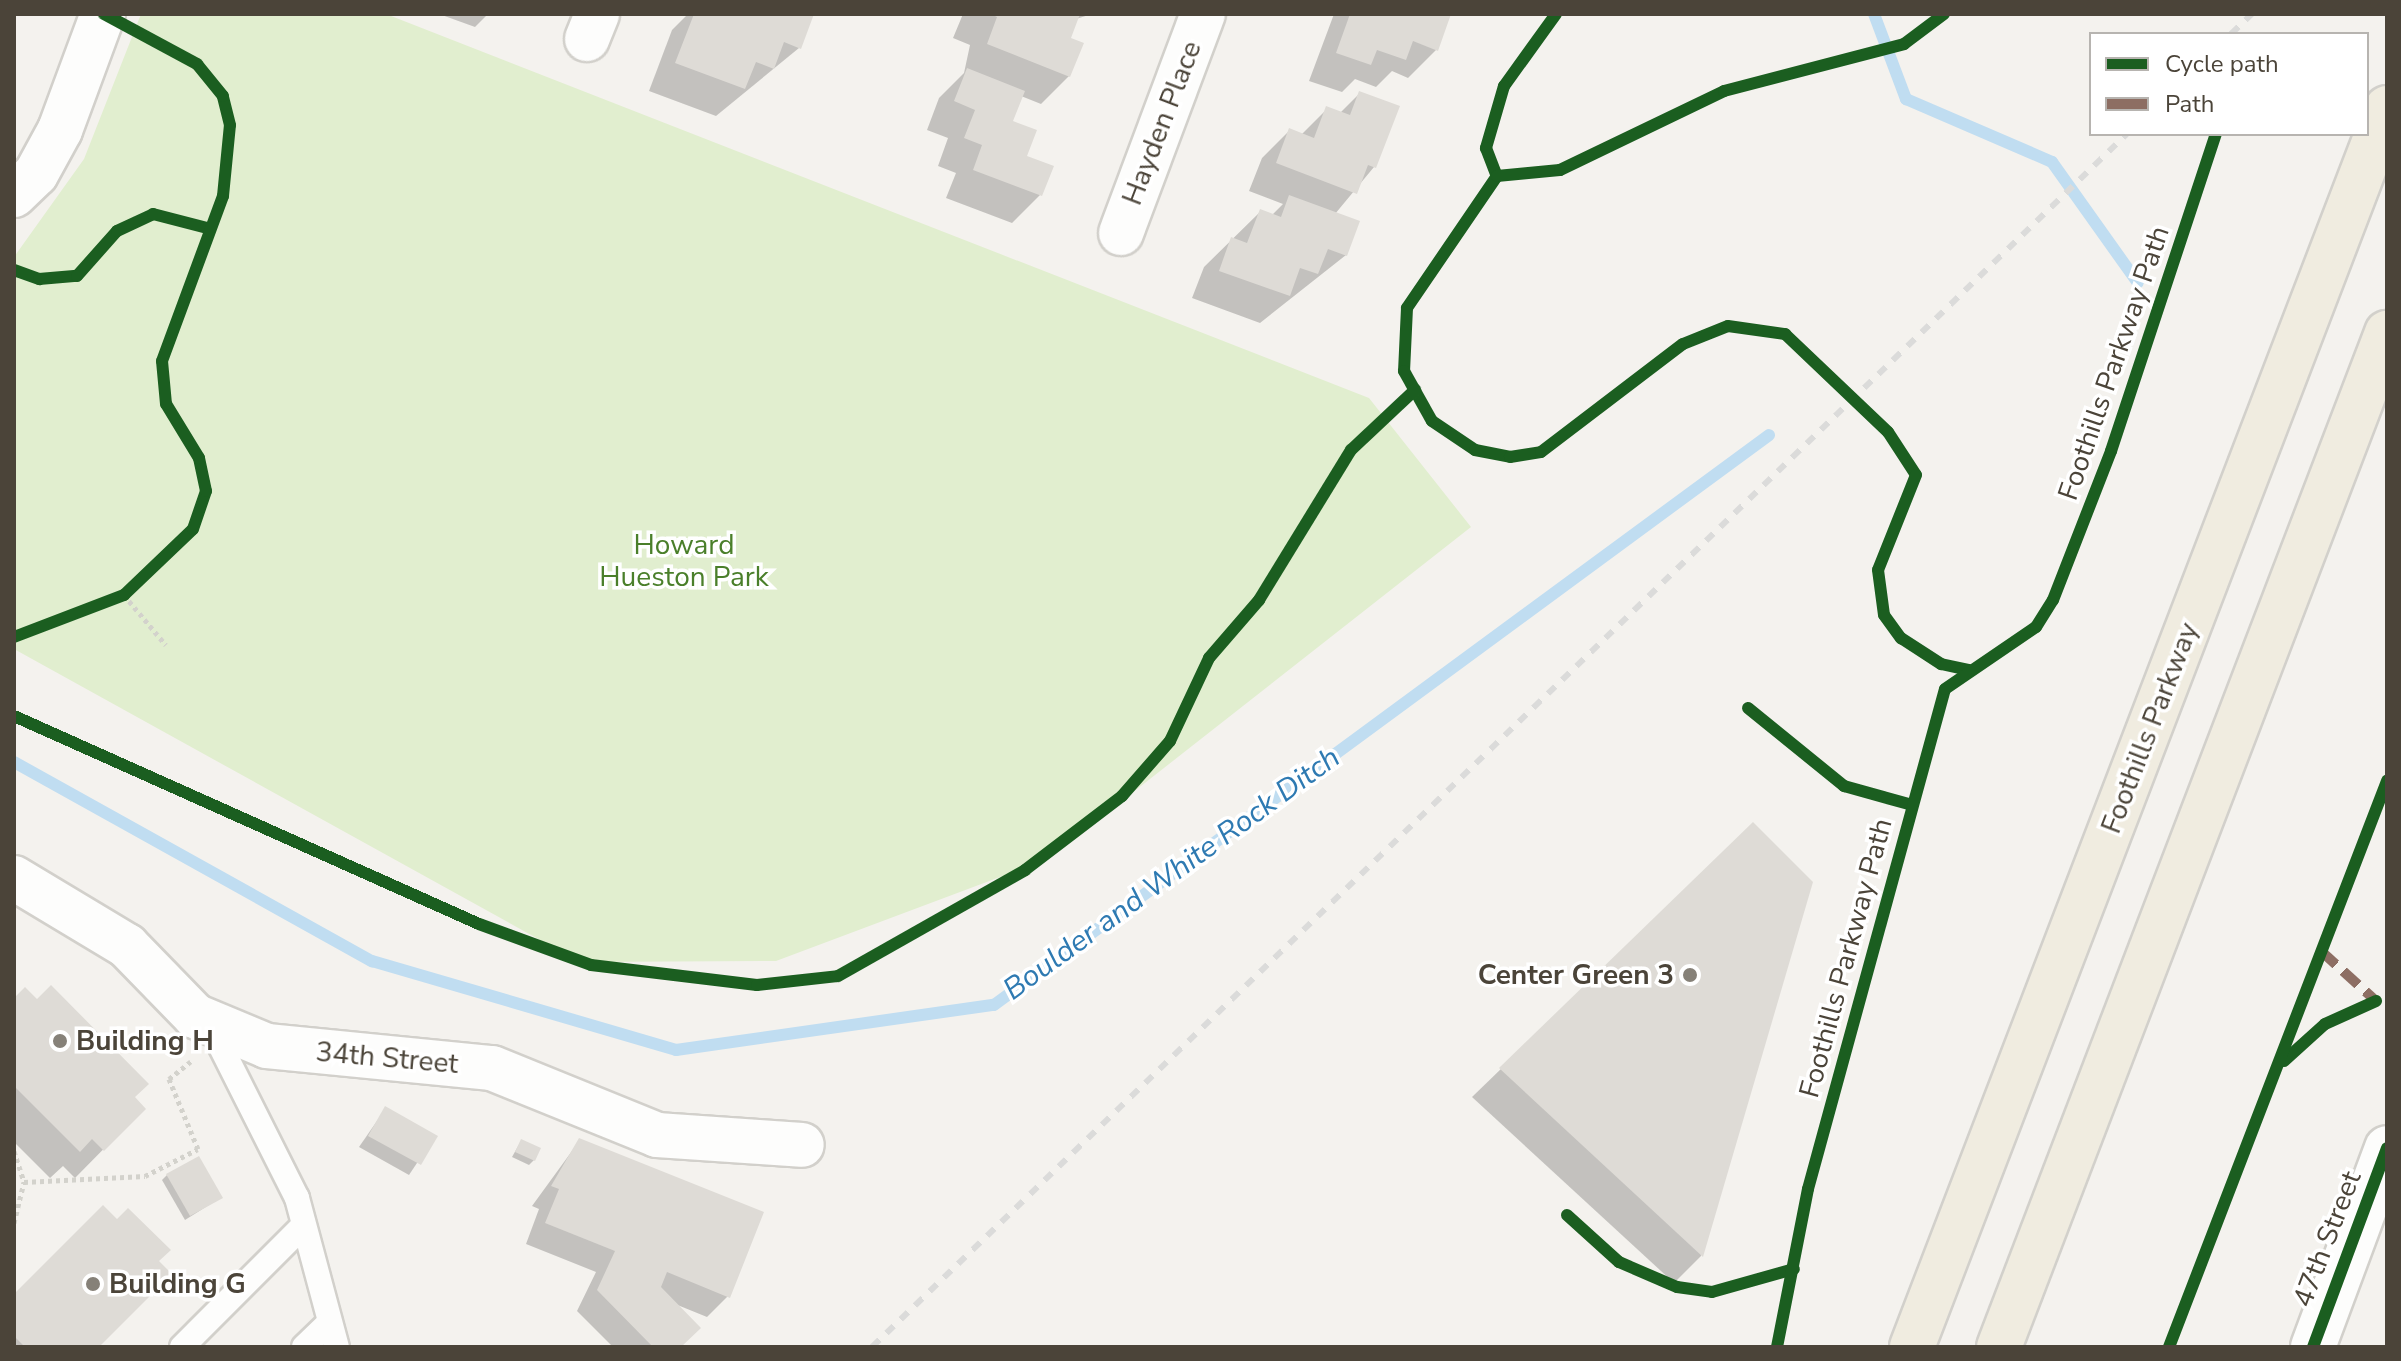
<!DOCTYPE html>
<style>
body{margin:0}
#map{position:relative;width:2401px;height:1361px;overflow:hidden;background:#f4f2ee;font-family:"Nunito Sans",sans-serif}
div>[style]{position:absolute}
.green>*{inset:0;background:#e1eecf}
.shadow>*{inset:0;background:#0003}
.stream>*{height:12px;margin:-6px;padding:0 6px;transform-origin:6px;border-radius:6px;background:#c0ddf1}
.building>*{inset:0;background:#dedbd6}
.path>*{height:5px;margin-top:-2.5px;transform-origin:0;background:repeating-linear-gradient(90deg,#d3d2cc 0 4px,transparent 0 8px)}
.roads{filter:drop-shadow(2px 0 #d2d0cb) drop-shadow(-2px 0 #d2d0cb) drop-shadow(0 2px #d2d0cb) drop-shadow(0 -2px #d2d0cb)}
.service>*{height:24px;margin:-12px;padding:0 12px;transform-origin:12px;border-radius:12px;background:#fdfdfc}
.minor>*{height:44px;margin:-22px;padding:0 22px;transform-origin:22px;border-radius:22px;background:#fdfdfc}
.tertiary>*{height:44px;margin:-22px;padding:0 22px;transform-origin:22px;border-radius:22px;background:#fdfdfc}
.trunk>*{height:44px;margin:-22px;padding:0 22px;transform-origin:22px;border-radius:22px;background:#f0ece0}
.rail>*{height:6px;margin-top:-3px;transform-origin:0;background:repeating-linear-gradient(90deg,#dbdbda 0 10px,transparent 0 20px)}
.quiet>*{height:10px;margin-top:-5px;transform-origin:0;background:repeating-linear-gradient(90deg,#8d6e63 0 20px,transparent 0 30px)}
.cycleway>*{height:12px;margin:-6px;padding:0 6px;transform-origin:6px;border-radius:6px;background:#1b5e20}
.dots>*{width:22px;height:22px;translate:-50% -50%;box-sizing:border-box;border:4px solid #fff;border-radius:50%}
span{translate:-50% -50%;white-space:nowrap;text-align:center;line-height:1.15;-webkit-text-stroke:7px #fff;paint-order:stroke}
.street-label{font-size:28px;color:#4b4439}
.park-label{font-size:28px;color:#4a7f2a}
.poi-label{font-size:28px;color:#4b4439;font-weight:700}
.right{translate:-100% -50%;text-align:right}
.left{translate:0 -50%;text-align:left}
.water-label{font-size:30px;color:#2e7ab2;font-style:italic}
.frame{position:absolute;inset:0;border:16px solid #4b4439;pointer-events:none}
.legend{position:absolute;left:2089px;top:32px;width:280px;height:104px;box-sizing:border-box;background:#fff;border:2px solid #b7b4b0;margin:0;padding:10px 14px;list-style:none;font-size:24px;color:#4b4439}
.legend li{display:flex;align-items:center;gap:16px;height:40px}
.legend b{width:40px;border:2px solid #b7b4b0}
</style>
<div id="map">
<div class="green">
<div style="clip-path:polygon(141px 14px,386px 14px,1369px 398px,1471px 527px,1048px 859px,776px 961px,580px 962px,14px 649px,14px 257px,84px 159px)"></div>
</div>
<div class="shadow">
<div style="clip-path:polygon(439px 14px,488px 14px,475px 27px)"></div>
<div style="clip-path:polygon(688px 14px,810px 14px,799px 48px,716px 116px,649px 91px,672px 30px)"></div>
<div style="clip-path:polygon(963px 14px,1092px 14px,1076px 19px,1068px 39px,1069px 76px,1041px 104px,1021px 96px,1011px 122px,1024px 157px,1051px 167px,1040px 195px,1012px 223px,946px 198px,956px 173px,938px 166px,948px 138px,927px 130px,939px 98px,964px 73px,970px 45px,953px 38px)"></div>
<div style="clip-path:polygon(1334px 14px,1449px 14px,1436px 50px,1408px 78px,1392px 71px,1376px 87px,1355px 79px,1342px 92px,1309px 81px)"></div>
<div style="clip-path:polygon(1360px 93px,1374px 167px,1335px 214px,1346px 255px,1260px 323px,1192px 298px,1204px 267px,1260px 212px,1271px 216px,1283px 204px,1249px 191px,1262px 158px,1290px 130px,1301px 135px,1327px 109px,1339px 114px)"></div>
<div style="clip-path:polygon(1753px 825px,1811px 883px,1701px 1256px,1674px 1283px,1472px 1097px)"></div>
<div style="clip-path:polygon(14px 1001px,143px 1109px,75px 1178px,63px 1166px,50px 1178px,14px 1142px)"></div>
<div style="clip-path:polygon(386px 1108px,435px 1136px,409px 1175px,359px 1147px)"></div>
<div style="clip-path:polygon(580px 1140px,728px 1296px,707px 1317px,675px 1304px,679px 1347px,613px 1347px,577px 1311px,596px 1272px,526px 1244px,539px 1209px,532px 1206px)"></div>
<div style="clip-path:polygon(521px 1141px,534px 1160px,529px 1165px,512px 1157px)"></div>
<div style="clip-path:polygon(167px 1175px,220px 1198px,185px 1220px,162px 1180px)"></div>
<div style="clip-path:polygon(157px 1262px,96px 1347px,14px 1347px,14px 1297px)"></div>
</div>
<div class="stream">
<div style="left:1874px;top:14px;width:91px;rotate:69.4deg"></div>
<div style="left:1906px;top:99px;width:159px;rotate:23.3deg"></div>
<div style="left:2052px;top:162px;width:148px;rotate:54.6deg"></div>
<div style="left:14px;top:762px;width:410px;rotate:29.1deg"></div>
<div style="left:372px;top:961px;width:317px;rotate:16.3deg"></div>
<div style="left:676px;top:1050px;width:321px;rotate:-8.1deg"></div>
<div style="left:994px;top:1005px;width:962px;rotate:-36.33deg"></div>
</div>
<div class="building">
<div style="clip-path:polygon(694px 14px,814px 14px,801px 49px,784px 42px,774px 69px,756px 62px,745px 89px,675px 63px)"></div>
<div style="clip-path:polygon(991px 14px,1080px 14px,1071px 38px,1084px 43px,1070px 77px,987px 44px,997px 17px)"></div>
<div style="clip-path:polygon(1350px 14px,1451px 14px,1438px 51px,1413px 41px,1406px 60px,1377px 50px,1371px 65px,1336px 53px)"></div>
<div style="clip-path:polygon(967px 68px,1025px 91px,1013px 121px,1037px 130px,1027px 156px,1054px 166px,1042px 196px,973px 170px,982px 145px,964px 138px,975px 110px,954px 101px)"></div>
<div style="clip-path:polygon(1359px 91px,1400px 106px,1376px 168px,1368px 165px,1357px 194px,1276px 163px,1289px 128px,1314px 138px,1326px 106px,1350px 115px)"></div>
<div style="clip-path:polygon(1289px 195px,1360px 221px,1347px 256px,1328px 249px,1318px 274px,1300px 268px,1290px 296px,1219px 271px,1231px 237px,1247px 243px,1260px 209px,1281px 217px)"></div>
<div style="clip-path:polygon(1753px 822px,1813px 882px,1703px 1257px,1499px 1068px)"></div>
<div style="clip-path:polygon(51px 985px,149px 1084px,135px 1097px,146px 1109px,104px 1151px,92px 1139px,80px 1152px,14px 1086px,14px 998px,25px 987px,37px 999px)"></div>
<div style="clip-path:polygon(385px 1106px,438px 1136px,421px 1165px,368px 1136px)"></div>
<div style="clip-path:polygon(579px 1138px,764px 1212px,730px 1298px,667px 1272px,661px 1287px,701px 1328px,681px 1347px,653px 1347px,597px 1290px,615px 1251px,545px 1223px,559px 1189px,551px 1186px)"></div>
<div style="clip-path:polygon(521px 1139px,541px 1148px,535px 1161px,515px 1152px)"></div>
<div style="clip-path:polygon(199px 1156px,223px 1198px,190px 1216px,166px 1174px)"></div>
<div style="clip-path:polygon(103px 1205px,117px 1219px,128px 1208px,171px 1250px,159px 1261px,172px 1274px,99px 1347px,25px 1347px,14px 1336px,14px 1294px)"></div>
</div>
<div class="path">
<div style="left:124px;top:595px;width:65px;rotate:50deg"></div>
<div style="left:14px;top:1151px;width:33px;rotate:72deg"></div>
<div style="left:14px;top:1223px;width:42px;rotate:-76.3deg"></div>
<div style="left:24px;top:1182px;width:121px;rotate:-2.8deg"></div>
<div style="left:145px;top:1176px;width:59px;rotate:-27deg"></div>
<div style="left:198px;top:1149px;width:76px;rotate:-112.5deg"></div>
<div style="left:169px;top:1079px;width:28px;rotate:-39deg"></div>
</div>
<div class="roads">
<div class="service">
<div style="left:224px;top:1029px;width:18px;rotate:99deg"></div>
<div style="left:221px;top:1047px;width:169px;rotate:63.3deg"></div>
<div style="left:297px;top:1198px;width:154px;rotate:75deg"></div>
<div style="left:182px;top:1347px;width:171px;rotate:-45deg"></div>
<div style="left:304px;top:1347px;width:35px;rotate:-44deg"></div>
</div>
<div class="minor">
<div style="left:587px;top:39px;width:27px;rotate:-68deg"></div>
<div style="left:14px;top:195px;width:30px;rotate:-44deg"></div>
<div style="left:36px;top:174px;width:50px;rotate:-61.4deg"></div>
<div style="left:60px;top:130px;width:124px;rotate:-69.7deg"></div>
<div style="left:1121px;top:233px;width:234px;rotate:-69.5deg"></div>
<div style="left:14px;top:878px;width:132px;rotate:31deg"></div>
<div style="left:127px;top:946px;width:98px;rotate:45.8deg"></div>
<div style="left:195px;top:1016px;width:78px;rotate:22.6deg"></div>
<div style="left:267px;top:1046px;width:226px;rotate:5.6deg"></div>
<div style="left:492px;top:1068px;width:178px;rotate:22.1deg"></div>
<div style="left:657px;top:1135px;width:145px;rotate:3.9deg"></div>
</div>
<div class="tertiary">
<div style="left:2313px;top:1347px;width:212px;rotate:-69.6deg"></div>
</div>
<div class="trunk">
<div style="left:1912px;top:1347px;width:1327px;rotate:-69.02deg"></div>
<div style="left:1999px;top:1347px;width:1086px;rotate:-69.06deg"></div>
</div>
</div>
<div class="rail">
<div style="left:2231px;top:34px;width:29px;rotate:-44deg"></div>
<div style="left:872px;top:1347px;width:1745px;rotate:-44.03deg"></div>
</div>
<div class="quiet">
<div style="left:2321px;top:951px;width:74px;rotate:42.3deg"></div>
</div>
<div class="cycleway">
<div style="left:1556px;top:14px;width:89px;rotate:125.8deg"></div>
<div style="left:1504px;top:86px;width:65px;rotate:106.2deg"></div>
<div style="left:1486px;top:148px;width:30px;rotate:69deg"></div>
<div style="left:1497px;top:176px;width:160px;rotate:124.3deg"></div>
<div style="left:1407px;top:308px;width:63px;rotate:92.7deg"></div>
<div style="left:1404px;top:371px;width:57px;rotate:60.8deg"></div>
<div style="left:1432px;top:421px;width:52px;rotate:34deg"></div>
<div style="left:1475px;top:450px;width:36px;rotate:11deg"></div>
<div style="left:1510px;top:457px;width:31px;rotate:-9deg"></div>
<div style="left:1541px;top:452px;width:178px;rotate:-37.3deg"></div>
<div style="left:1683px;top:344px;width:48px;rotate:-21.8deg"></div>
<div style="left:1728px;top:326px;width:58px;rotate:8deg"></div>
<div style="left:1785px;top:334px;width:142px;rotate:43.6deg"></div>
<div style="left:1888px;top:432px;width:51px;rotate:56.9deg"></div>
<div style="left:1916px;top:475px;width:102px;rotate:111.8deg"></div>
<div style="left:1878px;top:570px;width:45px;rotate:82.4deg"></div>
<div style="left:1884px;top:615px;width:29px;rotate:54deg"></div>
<div style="left:1901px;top:638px;width:48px;rotate:33deg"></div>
<div style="left:1941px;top:664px;width:29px;rotate:12deg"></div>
<div style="left:1497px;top:176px;width:63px;rotate:-5.4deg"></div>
<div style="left:1560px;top:170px;width:182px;rotate:-25.7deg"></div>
<div style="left:1724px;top:91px;width:186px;rotate:-14.6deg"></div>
<div style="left:1904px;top:44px;width:50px;rotate:-36.9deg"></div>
<div style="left:14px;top:270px;width:27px;rotate:20deg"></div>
<div style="left:39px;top:279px;width:38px;rotate:-5deg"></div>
<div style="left:77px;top:276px;width:60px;rotate:-48.4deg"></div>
<div style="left:117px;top:231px;width:40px;rotate:-25deg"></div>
<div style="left:153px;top:214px;width:56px;rotate:14.5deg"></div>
<div style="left:14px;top:637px;width:118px;rotate:-20.9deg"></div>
<div style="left:124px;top:595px;width:95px;rotate:-43.7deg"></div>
<div style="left:193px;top:529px;width:40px;rotate:-71.1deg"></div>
<div style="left:206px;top:491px;width:34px;rotate:-102deg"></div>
<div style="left:199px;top:458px;width:63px;rotate:-121.4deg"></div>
<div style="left:166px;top:404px;width:43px;rotate:-95.3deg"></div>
<div style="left:162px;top:361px;width:176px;rotate:-69.7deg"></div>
<div style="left:223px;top:196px;width:71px;rotate:-84.4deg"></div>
<div style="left:230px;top:125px;width:30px;rotate:-104deg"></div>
<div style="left:223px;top:96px;width:41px;rotate:-129.1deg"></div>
<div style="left:197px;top:64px;width:106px;rotate:-151.7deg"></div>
<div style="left:1748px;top:708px;width:124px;rotate:39.1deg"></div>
<div style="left:1844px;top:786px;width:71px;rotate:15.6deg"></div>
<div style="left:14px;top:716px;width:509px;rotate:24.1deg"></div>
<div style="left:479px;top:924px;width:119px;rotate:20.1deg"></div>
<div style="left:591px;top:965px;width:167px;rotate:6.9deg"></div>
<div style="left:757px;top:985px;width:81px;rotate:-6.3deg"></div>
<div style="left:838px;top:976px;width:215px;rotate:-29.5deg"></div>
<div style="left:1025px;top:870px;width:122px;rotate:-37.3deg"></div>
<div style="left:1122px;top:796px;width:73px;rotate:-48.9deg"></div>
<div style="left:1170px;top:741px;width:92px;rotate:-64.8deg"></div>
<div style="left:1209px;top:658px;width:77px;rotate:-49.2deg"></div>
<div style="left:1259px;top:600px;width:176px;rotate:-58.5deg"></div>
<div style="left:1351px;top:450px;width:88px;rotate:-43.2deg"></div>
<div style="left:2284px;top:1061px;width:55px;rotate:-42.1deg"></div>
<div style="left:2325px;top:1024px;width:56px;rotate:-24.3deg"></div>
<div style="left:1567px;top:1215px;width:70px;rotate:42.1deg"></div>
<div style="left:1619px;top:1262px;width:63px;rotate:23.3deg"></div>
<div style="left:1677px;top:1287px;width:35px;rotate:8deg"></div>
<div style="left:1712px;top:1292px;width:85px;rotate:-15.7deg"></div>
<div style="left:1777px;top:1347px;width:161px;rotate:-78.9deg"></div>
<div style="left:1808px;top:1189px;width:518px;rotate:-74.68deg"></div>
<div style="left:1945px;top:689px;width:110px;rotate:-34.3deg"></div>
<div style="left:2036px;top:627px;width:32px;rotate:-58deg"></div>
<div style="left:2053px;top:600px;width:160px;rotate:-68.7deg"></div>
<div style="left:2111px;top:451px;width:334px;rotate:-71.7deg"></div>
<div style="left:2169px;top:1347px;width:607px;rotate:-68.94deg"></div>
<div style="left:2313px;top:1347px;width:212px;rotate:-69.6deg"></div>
</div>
<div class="dots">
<div style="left:1690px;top:975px;background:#868178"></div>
<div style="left:60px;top:1041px;background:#868178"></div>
<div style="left:93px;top:1284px;background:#868178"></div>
</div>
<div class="street-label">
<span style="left:1162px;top:123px;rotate:-69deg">Hayden Place</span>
<span style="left:2114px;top:363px;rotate:-71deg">Foothills Parkway Path</span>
<span style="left:2150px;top:728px;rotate:-69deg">Foothills Parkway</span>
<span style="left:1846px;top:958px;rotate:-75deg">Foothills Parkway Path</span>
<span style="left:387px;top:1058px;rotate:5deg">34th Street</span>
<span style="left:2327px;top:1239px;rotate:-69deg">47th Street</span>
</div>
<div class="park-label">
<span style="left:684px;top:561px">Howard<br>Hueston Park</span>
</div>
<div class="poi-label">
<span class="right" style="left:1674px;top:975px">Center Green 3</span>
<span class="left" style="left:76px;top:1041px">Building H</span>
<span class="left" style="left:109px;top:1284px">Building G</span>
</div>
<div class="water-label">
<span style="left:1172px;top:874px;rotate:-36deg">Boulder and White Rock Ditch</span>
</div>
<div class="frame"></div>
<ul class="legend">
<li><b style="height:10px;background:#1b5e20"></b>Cycle path</li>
<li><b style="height:10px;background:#8d6e63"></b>Path</li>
</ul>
</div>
